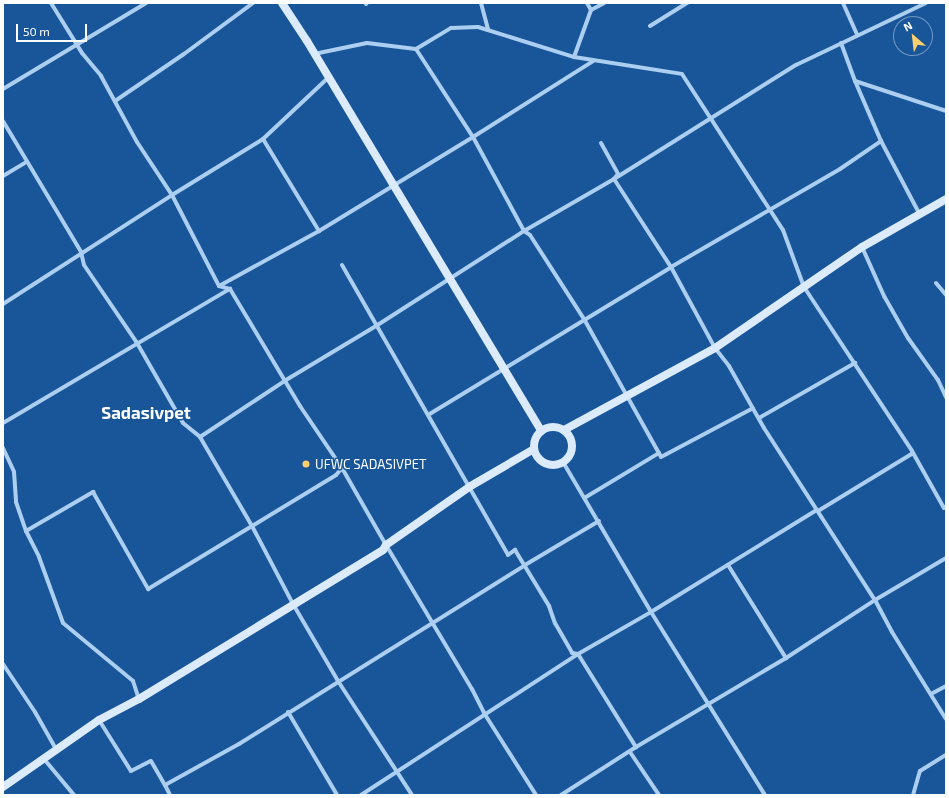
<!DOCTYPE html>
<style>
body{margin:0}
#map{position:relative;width:949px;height:798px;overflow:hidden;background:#185699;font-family:"Exo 2",sans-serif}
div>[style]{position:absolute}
.street>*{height:4px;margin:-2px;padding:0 2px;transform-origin:2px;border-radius:2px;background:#accff1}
.secondary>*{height:8px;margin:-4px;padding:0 4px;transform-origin:4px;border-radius:4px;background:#dbebfc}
.secondary>.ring{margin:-4px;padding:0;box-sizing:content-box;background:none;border:8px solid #dbebfc;border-radius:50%}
.dots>*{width:11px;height:11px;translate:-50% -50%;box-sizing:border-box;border:2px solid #185699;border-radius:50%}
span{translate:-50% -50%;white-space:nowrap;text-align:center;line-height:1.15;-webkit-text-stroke:3px #185699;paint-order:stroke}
.poi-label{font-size:13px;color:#fff}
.left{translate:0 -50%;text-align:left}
.district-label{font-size:17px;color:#fff;font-weight:700}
.frame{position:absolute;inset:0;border:4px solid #fff;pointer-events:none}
.north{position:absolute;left:893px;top:16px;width:40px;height:40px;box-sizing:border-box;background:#185699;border:1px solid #749ac2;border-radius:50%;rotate:332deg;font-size:11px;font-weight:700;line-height:16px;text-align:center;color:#fff}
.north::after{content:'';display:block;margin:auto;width:14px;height:18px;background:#ffce6d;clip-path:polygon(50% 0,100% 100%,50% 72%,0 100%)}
.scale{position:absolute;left:16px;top:24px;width:71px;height:18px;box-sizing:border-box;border:2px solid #fff;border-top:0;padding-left:5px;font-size:12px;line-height:14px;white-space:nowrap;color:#fff;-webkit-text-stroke:3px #185699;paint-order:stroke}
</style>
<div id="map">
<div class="street">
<div style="left:51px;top:3px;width:59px;rotate:58.2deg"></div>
<div style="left:82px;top:53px;width:30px;rotate:50deg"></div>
<div style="left:101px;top:76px;width:75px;rotate:61.4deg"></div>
<div style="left:137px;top:142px;width:64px;rotate:56.6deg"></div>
<div style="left:172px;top:195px;width:102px;rotate:62.7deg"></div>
<div style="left:219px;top:286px;width:11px;rotate:15deg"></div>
<div style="left:230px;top:289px;width:136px;rotate:59.1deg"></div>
<div style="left:300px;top:406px;width:75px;rotate:55.9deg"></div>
<div style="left:342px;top:468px;width:89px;rotate:60.3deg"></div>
<div style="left:386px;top:545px;width:168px;rotate:59.2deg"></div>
<div style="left:472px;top:689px;width:27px;rotate:63deg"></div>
<div style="left:484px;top:713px;width:97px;rotate:57.6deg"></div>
<div style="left:481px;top:3px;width:28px;rotate:75deg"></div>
<div style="left:843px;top:3px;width:35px;rotate:66deg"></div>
<div style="left:366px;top:4px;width:1px;rotate:-45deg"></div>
<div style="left:591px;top:10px;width:15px;rotate:-28deg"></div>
<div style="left:650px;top:26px;width:44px;rotate:-31.9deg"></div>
<div style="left:841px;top:43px;width:40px;rotate:69.8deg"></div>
<div style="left:855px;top:81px;width:65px;rotate:66.6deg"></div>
<div style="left:881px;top:141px;width:84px;rotate:62.2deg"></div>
<div style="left:416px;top:49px;width:41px;rotate:-31deg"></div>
<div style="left:451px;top:28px;width:27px;rotate:-2deg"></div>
<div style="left:478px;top:27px;width:101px;rotate:17.4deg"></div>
<div style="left:574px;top:57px;width:109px;rotate:8.9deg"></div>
<div style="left:682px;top:74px;width:186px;rotate:57.1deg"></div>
<div style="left:783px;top:230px;width:61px;rotate:69.8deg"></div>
<div style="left:804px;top:287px;width:196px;rotate:56.6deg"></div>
<div style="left:912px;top:451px;width:65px;rotate:60.7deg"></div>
<div style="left:944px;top:508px;width:2px;rotate:-27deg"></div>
<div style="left:314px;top:54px;width:54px;rotate:-11.7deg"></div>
<div style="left:367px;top:43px;width:49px;rotate:7deg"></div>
<div style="left:416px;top:49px;width:105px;rotate:57.1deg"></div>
<div style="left:473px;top:137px;width:107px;rotate:61.5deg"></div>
<div style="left:524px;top:231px;width:7px;rotate:34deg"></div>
<div style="left:530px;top:235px;width:100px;rotate:57.3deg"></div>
<div style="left:584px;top:319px;width:154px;rotate:60.8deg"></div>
<div style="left:574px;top:57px;width:50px;rotate:-70.1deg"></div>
<div style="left:591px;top:10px;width:8px;rotate:-120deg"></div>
<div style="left:855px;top:81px;width:96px;rotate:18.2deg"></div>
<div style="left:3px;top:89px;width:167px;rotate:-31deg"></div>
<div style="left:115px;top:101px;width:83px;rotate:-34.3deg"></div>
<div style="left:184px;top:54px;width:86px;rotate:-36.5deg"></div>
<div style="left:3px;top:121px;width:152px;rotate:59.2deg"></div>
<div style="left:81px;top:252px;width:13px;rotate:77deg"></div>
<div style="left:84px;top:265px;width:94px;rotate:55.8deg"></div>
<div style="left:137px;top:343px;width:92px;rotate:60.1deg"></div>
<div style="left:183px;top:423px;width:22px;rotate:39deg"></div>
<div style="left:200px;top:437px;width:103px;rotate:-33.5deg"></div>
<div style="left:286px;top:380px;width:105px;rotate:-31deg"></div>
<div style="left:376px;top:326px;width:176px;rotate:-32.7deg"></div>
<div style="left:524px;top:231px;width:104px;rotate:-30deg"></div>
<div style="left:614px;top:179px;width:215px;rotate:-32.1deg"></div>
<div style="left:796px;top:65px;width:144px;rotate:-25.5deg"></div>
<div style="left:263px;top:139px;width:89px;rotate:-43.2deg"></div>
<div style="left:601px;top:143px;width:35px;rotate:61deg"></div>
<div style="left:618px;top:174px;width:6px;rotate:129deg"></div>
<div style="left:614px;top:179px;width:105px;rotate:57.1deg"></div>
<div style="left:671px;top:267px;width:92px;rotate:61.5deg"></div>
<div style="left:715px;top:348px;width:23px;rotate:52deg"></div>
<div style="left:729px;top:366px;width:71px;rotate:60.6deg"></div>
<div style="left:764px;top:428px;width:205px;rotate:57.2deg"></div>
<div style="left:875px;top:600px;width:36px;rotate:62deg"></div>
<div style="left:892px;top:632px;width:102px;rotate:58.2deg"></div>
<div style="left:3px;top:176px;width:27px;rotate:-31deg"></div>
<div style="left:319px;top:231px;width:180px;rotate:-31.4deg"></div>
<div style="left:473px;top:137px;width:142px;rotate:-32.3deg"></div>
<div style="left:862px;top:247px;width:54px;rotate:65.8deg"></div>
<div style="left:884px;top:296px;width:48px;rotate:60.3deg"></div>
<div style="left:908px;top:338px;width:52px;rotate:54.5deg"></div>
<div style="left:938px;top:380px;width:19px;rotate:65deg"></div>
<div style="left:342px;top:265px;width:334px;rotate:60.2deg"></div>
<div style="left:508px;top:555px;width:9px;rotate:-36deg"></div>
<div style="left:515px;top:550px;width:66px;rotate:58.7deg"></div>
<div style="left:549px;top:606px;width:18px;rotate:71deg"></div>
<div style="left:555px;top:623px;width:34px;rotate:60deg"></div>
<div style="left:572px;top:653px;width:6px;rotate:9deg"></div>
<div style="left:578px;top:654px;width:110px;rotate:58.1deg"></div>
<div style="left:936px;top:283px;width:16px;rotate:50deg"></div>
<div style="left:3px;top:304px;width:201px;rotate:-32.8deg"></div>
<div style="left:172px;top:195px;width:107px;rotate:-31.6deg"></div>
<div style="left:263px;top:139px;width:108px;rotate:58.7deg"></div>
<div style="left:319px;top:231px;width:114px;rotate:151.2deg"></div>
<div style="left:428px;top:415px;width:285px;rotate:-31.3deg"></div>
<div style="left:671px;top:267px;width:195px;rotate:-30.1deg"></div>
<div style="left:840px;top:169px;width:50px;rotate:-34.3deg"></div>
<div style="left:759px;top:418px;width:111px;rotate:-29.8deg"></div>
<div style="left:3px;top:423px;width:264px;rotate:-30.6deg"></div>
<div style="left:200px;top:437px;width:103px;rotate:59.7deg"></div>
<div style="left:252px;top:526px;width:88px;rotate:62.3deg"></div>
<div style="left:293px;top:604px;width:89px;rotate:59.7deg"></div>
<div style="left:338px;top:681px;width:136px;rotate:57deg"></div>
<div style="left:3px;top:448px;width:26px;rotate:65deg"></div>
<div style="left:14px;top:472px;width:30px;rotate:86deg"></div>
<div style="left:16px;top:502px;width:31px;rotate:71deg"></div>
<div style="left:26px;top:531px;width:29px;rotate:63deg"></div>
<div style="left:39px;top:557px;width:70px;rotate:70deg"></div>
<div style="left:63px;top:623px;width:91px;rotate:39.6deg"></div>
<div style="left:133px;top:681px;width:19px;rotate:72deg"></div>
<div style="left:563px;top:462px;width:174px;rotate:59.6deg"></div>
<div style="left:651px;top:612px;width:216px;rotate:58.1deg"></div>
<div style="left:586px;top:497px;width:85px;rotate:-31.1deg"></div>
<div style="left:659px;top:453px;width:4px;rotate:63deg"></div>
<div style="left:661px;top:457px;width:104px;rotate:-28deg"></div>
<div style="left:818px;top:511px;width:111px;rotate:-31.4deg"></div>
<div style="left:26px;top:531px;width:78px;rotate:-30.2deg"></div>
<div style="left:93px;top:492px;width:112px;rotate:60.4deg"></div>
<div style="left:148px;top:589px;width:220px;rotate:-31.2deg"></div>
<div style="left:336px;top:475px;width:9px;rotate:-49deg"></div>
<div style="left:728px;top:565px;width:110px;rotate:58.1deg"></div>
<div style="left:3px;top:664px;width:58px;rotate:56.3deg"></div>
<div style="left:35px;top:712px;width:43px;rotate:60.4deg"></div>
<div style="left:931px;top:694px;width:17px;rotate:-28deg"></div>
<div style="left:288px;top:712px;width:96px;rotate:59.4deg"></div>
<div style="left:99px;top:720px;width:60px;rotate:57.9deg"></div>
<div style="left:131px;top:771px;width:22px;rotate:-27deg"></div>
<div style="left:151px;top:761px;width:28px;rotate:60deg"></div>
<div style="left:165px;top:785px;width:85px;rotate:-29deg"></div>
<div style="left:239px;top:744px;width:337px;rotate:-32deg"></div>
<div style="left:525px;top:565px;width:86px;rotate:-30.7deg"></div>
<div style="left:630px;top:752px;width:52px;rotate:56deg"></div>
<div style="left:44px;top:759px;width:47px;rotate:50.2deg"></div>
<div style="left:165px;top:785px;width:11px;rotate:63deg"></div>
<div style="left:361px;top:795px;width:259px;rotate:-33deg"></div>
<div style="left:578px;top:654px;width:84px;rotate:-29.9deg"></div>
<div style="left:651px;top:612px;width:195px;rotate:-31.6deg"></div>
<div style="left:561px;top:795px;width:89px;rotate:-32.6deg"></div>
<div style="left:636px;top:747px;width:174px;rotate:-30.7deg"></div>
<div style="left:786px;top:658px;width:106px;rotate:-33.1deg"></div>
<div style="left:875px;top:600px;width:82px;rotate:-30.6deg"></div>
<div style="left:913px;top:795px;width:25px;rotate:-74deg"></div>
<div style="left:920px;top:771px;width:31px;rotate:-32deg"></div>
</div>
<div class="secondary">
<div style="left:282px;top:3px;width:45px;rotate:56.7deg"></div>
<div style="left:307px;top:41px;width:455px;rotate:59deg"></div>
<div class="ring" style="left:534px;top:427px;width:30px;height:30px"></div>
<div style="left:564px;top:430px;width:172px;rotate:-28.5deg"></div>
<div style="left:715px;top:348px;width:178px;rotate:-34.5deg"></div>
<div style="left:862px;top:247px;width:97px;rotate:-29.7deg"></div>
<div style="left:3px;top:787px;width:117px;rotate:-34.9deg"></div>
<div style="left:99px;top:720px;width:45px;rotate:-27.7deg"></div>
<div style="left:139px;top:699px;width:286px;rotate:-31.4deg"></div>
<div style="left:383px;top:550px;width:6px;rotate:-59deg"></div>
<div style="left:386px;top:545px;width:101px;rotate:-34.9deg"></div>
<div style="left:469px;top:487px;width:75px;rotate:-30.3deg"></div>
</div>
<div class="dots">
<div style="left:306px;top:464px;background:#ffce6d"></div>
</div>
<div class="poi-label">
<span class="left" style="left:315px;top:464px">UFWC SADASIVPET</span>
</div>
<div class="district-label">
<span style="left:146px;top:413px">Sadasivpet</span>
</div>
<div class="frame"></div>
<div class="north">N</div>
<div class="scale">50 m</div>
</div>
